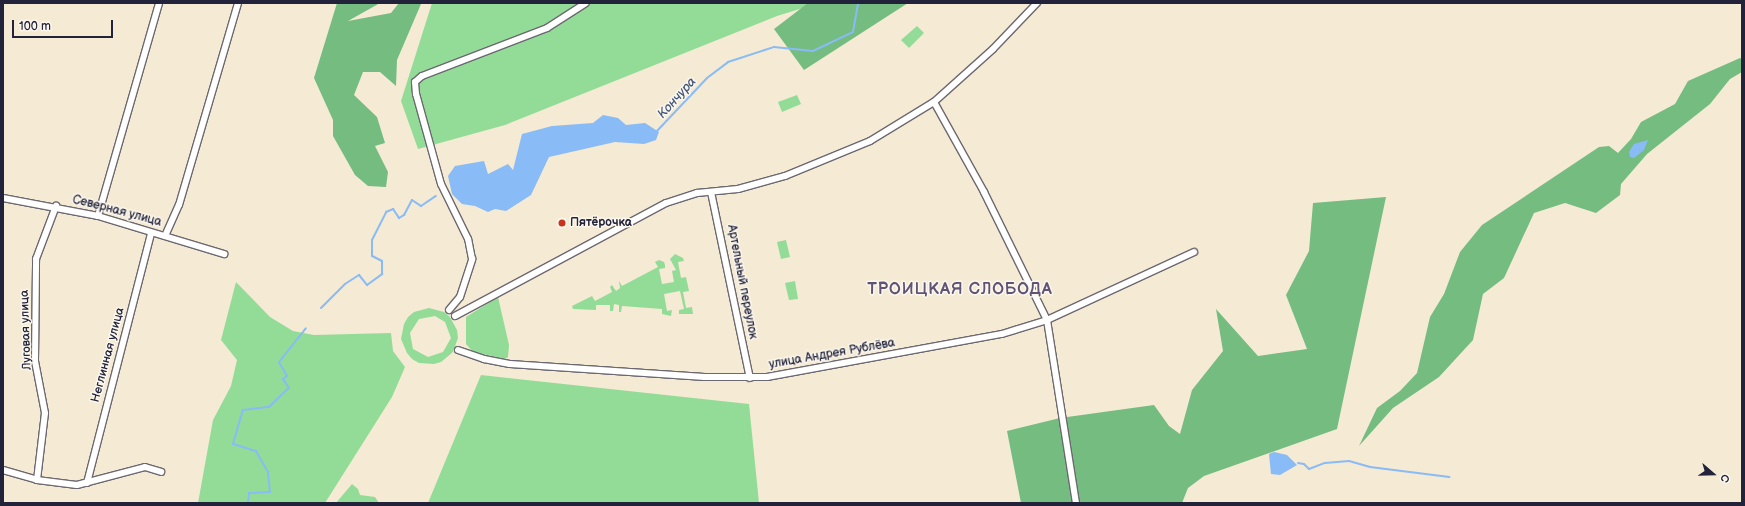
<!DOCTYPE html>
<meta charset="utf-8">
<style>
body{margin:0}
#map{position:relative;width:1745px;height:506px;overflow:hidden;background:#f5ead4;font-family:"Balsamiq Sans",sans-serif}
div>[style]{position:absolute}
.green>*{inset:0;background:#92dc97}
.forest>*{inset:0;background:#75bc80}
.water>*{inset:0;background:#89bbf6}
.stream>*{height:2px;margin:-1px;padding:0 1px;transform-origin:1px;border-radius:1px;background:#89bbf6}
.roads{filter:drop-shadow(1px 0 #6c6871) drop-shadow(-1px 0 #6c6871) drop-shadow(0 1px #6c6871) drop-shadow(0 -1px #6c6871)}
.street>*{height:6px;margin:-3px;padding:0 3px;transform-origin:3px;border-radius:3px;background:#fff}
.dots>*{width:11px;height:11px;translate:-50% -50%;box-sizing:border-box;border:2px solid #fbf7ec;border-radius:50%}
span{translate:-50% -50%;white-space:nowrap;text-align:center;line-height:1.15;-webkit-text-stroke:3px #fbf7ec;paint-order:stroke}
.street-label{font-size:12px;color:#22223b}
.poi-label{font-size:12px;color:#22223b;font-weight:700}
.left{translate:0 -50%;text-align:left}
.water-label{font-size:13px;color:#46587c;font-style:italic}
.district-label{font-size:16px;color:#605376;font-weight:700;letter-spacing:1px}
.frame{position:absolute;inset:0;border:4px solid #22223b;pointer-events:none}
.north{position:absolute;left:1693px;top:454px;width:40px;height:40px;-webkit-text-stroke:3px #fbf7ec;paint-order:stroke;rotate:110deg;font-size:11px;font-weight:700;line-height:16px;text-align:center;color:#22223b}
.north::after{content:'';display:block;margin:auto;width:14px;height:18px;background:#22223b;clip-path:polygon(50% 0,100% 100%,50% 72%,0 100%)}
.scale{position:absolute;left:12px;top:20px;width:101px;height:18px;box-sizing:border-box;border:2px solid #22223b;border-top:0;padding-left:5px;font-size:12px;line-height:14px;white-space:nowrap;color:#22223b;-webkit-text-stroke:3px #fbf7ec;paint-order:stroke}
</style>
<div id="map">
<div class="green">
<div style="clip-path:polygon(432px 3px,819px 3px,777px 16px,505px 125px,418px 149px,401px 101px)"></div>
<div style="clip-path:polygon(917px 26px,924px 33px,909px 48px,901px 40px)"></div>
<div style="clip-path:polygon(797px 95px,801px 104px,782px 112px,778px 102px)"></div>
<div style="clip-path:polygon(786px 240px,790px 257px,781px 259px,777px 242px)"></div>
<div style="clip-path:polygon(675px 254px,683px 258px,684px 261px,678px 262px,681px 278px,686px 277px,689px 291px,683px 292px,686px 308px,692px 307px,693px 314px,679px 314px,679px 310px,684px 309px,680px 291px,664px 294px,667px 311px,672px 310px,671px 316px,662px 314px,662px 309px,622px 306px,621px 312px,619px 312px,619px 305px,614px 304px,613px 311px,610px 311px,610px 305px,596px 305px,596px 310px,573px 309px,572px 306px,592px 296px,595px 301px,612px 292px,610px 287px,612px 285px,616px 291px,620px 288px,619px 281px,622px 286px,658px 267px,655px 262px,659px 260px,664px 262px,665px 265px,665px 268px,659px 269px,662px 284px,674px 282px,672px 271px,676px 270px,670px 259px)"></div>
<div style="clip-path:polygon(795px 281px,798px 299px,789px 300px,785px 283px)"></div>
<div style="clip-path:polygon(236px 282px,270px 317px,293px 331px,314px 335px,391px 333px,393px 351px,405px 367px,392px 397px,325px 503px,198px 503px,213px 420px,231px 386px,237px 360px,221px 340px)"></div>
<div style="clip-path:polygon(498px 297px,509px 345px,508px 357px,505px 359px,473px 352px,466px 344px,466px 317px)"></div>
<div style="clip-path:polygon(evenodd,429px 308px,444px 312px,450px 317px,457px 330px,458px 338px,453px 352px,441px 362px,434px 364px,419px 363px,412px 359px,407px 353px,401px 339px,404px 324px,408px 317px,414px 312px,429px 308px,435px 316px,445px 322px,451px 338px,443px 352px,428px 357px,413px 349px,410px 333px,419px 319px,435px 316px)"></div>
<div style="clip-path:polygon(481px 375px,749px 404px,759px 503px,428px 503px)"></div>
<div style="clip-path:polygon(352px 484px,358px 489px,360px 495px,375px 497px,379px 503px,336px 503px)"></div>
</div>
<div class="forest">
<div style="clip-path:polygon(337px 3px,380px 3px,348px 21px,391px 13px,399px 3px,421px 4px,397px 60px,396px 86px,380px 72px,363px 72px,354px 95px,377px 117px,385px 143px,375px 146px,388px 172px,386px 187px,368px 186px,355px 175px,333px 136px,333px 120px,314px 78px)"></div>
<div style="clip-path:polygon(808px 3px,908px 3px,804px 70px,774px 29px)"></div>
<div style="clip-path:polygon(1740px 58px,1742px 59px,1742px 72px,1730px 79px,1710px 104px,1647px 154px,1621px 184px,1620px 195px,1596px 213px,1565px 203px,1534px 213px,1504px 278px,1483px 294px,1473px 340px,1439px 377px,1393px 408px,1359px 446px,1377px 408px,1400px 391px,1417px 373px,1430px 317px,1444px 294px,1460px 252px,1482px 225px,1599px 147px,1609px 146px,1618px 153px,1631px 139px,1641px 122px,1675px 104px,1688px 81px)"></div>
<div style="clip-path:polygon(1386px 197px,1337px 429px,1204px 476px,1188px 488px,1182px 503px,1021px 503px,1007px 431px,1060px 418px,1154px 405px,1169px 426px,1180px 434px,1192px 390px,1223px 351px,1216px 309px,1258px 356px,1307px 349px,1286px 295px,1309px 251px,1313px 203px)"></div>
</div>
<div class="water">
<div style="clip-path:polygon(603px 115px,618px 118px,626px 125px,645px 123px,659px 132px,656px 140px,644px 144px,615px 142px,549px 157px,531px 195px,506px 211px,495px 209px,488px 212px,475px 206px,462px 204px,452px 194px,448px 176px,455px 166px,484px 161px,488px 174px,508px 164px,513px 170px,522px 134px,552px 126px,593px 123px)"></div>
<div style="clip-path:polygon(1648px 140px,1644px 150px,1634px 158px,1630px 157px,1629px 152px,1634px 144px)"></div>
<div style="clip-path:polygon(1274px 452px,1287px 455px,1297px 465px,1280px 475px,1271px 474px,1269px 454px)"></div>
</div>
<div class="stream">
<div style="left:656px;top:132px;width:74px;rotate:-46.6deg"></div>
<div style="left:707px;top:78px;width:26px;rotate:-37deg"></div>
<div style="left:728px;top:62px;width:48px;rotate:-18.1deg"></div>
<div style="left:774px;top:47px;width:39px;rotate:6deg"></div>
<div style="left:813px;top:51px;width:44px;rotate:-25.4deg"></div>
<div style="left:853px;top:32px;width:29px;rotate:-80deg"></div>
<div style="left:321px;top:308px;width:34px;rotate:-45deg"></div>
<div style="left:345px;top:284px;width:17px;rotate:-33deg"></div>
<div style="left:359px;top:275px;width:13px;rotate:51deg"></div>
<div style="left:367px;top:285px;width:19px;rotate:-36deg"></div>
<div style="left:382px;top:274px;width:13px;rotate:-90deg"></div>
<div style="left:382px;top:261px;width:11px;rotate:-153deg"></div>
<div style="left:372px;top:256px;width:16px;rotate:-90deg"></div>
<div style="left:372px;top:240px;width:31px;rotate:-63deg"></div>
<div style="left:386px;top:212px;width:8px;rotate:-23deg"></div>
<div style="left:393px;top:209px;width:11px;rotate:56deg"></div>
<div style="left:399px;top:218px;width:6px;rotate:-31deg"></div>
<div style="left:404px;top:215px;width:17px;rotate:-62deg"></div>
<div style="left:412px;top:200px;width:11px;rotate:34deg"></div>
<div style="left:421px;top:206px;width:18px;rotate:-34deg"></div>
<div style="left:1298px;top:463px;width:6px;rotate:9deg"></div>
<div style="left:1304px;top:464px;width:7px;rotate:45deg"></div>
<div style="left:1309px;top:469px;width:17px;rotate:-21deg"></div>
<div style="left:1325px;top:463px;width:24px;rotate:-5deg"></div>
<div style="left:1349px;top:461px;width:22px;rotate:16deg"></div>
<div style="left:1370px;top:467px;width:80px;rotate:7.2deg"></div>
<div style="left:248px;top:503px;width:10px;rotate:-84deg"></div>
<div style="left:249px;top:493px;width:21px;rotate:-3deg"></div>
<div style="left:270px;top:492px;width:20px;rotate:-96deg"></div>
<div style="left:268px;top:472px;width:24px;rotate:-120deg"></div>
<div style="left:256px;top:451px;width:24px;rotate:-163deg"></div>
<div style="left:233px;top:444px;width:35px;rotate:-74deg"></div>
<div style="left:243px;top:410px;width:26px;rotate:-7deg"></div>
<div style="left:269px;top:407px;width:28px;rotate:-44deg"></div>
<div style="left:289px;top:388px;width:11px;rotate:-124deg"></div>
<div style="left:283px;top:379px;width:5px;rotate:-37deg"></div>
<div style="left:287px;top:376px;width:16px;rotate:-120deg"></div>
<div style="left:279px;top:362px;width:43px;rotate:-51.5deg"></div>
</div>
<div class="roads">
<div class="street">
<div style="left:934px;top:102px;width:103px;rotate:60.9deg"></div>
<div style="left:984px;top:192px;width:143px;rotate:63.8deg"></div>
<div style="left:1047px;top:320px;width:185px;rotate:81deg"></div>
<div style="left:711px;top:192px;width:190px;rotate:78.2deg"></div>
<div style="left:3px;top:198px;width:97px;rotate:10.7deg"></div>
<div style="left:98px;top:216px;width:132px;rotate:16.8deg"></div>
<div style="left:98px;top:216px;width:222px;rotate:-74deg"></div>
<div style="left:165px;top:236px;width:34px;rotate:-66deg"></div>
<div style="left:179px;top:205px;width:210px;rotate:-73.7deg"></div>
<div style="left:449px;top:310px;width:17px;rotate:-50deg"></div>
<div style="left:460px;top:297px;width:40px;rotate:-72deg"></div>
<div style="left:472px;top:259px;width:20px;rotate:-101deg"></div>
<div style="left:468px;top:239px;width:61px;rotate:-116.1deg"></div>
<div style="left:441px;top:184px;width:93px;rotate:-105.5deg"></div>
<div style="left:416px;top:94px;width:12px;rotate:-95deg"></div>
<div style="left:415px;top:82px;width:9px;rotate:-41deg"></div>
<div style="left:422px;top:76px;width:134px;rotate:-21deg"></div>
<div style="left:547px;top:28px;width:46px;rotate:-32.7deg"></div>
<div style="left:455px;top:316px;width:239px;rotate:-28.2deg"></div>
<div style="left:666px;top:203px;width:33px;rotate:-18deg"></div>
<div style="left:697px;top:193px;width:41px;rotate:-5.6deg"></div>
<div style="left:738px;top:189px;width:49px;rotate:-15.5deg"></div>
<div style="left:785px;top:176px;width:92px;rotate:-22.4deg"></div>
<div style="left:870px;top:141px;width:75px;rotate:-31.4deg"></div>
<div style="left:934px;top:102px;width:79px;rotate:-41.9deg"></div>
<div style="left:993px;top:49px;width:64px;rotate:-46.3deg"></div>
<div style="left:458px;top:350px;width:28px;rotate:19deg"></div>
<div style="left:484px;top:359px;width:26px;rotate:11deg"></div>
<div style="left:510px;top:364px;width:195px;rotate:3.8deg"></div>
<div style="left:705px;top:377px;width:62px"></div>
<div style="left:767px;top:377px;width:239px;rotate:-10.4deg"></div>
<div style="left:1002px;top:334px;width:47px;rotate:-17.3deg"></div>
<div style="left:1047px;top:320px;width:162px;rotate:-24.8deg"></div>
<div style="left:3px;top:470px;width:35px;rotate:16deg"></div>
<div style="left:37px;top:480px;width:40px;rotate:7.1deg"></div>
<div style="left:77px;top:485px;width:70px;rotate:-14.8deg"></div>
<div style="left:145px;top:467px;width:17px;rotate:17deg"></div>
<div style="left:37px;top:480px;width:67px;rotate:-83.2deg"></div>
<div style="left:45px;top:413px;width:53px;rotate:-100.9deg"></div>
<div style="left:35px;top:361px;width:102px;rotate:-89.4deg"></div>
<div style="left:36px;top:259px;width:57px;rotate:-69.3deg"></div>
<div style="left:87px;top:483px;width:258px;rotate:-75.6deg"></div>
</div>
</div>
<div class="dots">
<div style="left:562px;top:223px;background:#c8321e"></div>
</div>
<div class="street-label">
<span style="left:117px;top:211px;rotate:15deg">Северная улица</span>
<span style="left:742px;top:282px;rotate:79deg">Артельный переулок</span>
<span style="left:26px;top:330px;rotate:-92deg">Луговая улица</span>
<span style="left:832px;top:354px;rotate:-10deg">улица Андрея Рублёва</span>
<span style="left:108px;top:355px;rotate:-75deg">Неглинная улица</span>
</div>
<div class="poi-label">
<span class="left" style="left:570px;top:223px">Пятёрочка</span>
</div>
<div class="water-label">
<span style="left:677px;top:98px;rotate:-48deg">Кончура</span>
</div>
<div class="district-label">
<span style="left:960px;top:290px">ТРОИЦКАЯ СЛОБОДА</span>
</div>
<div class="frame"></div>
<div class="north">С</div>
<div class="scale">100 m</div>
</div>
